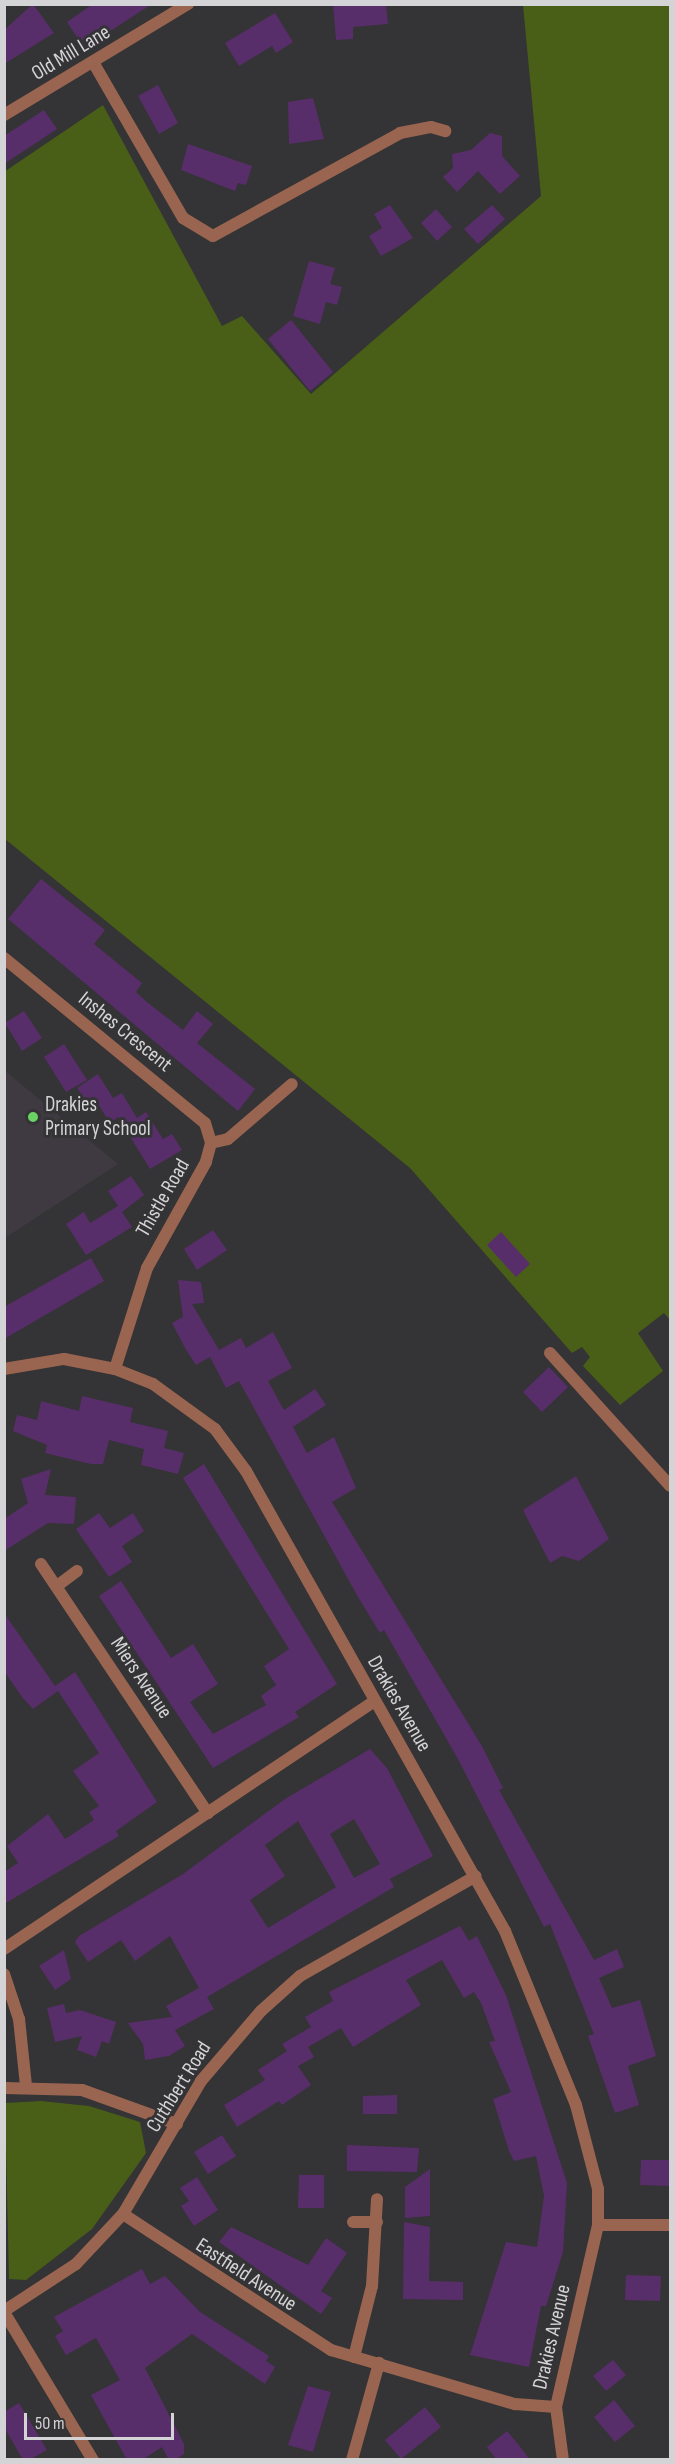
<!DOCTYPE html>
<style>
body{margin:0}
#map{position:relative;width:675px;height:2464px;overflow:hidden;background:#343335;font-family:"Sofia Sans Condensed",sans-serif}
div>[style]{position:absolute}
.built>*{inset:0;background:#3f3a41}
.green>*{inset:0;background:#495f17}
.building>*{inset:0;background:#582e6a}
.street>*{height:12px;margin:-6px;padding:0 6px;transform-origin:6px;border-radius:6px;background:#996550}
.dots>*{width:16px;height:16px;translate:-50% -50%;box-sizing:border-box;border:3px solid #343335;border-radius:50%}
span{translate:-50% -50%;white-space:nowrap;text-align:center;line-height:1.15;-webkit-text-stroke:6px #343335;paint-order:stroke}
.street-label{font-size:21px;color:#d4d3d5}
.poi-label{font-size:21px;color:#d4d3d5}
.left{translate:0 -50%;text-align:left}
.frame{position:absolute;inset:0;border:6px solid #d4d3d5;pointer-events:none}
.scale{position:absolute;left:24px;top:2413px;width:150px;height:27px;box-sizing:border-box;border:3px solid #d4d3d5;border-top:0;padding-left:8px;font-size:18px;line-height:21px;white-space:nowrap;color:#d4d3d5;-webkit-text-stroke:4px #343335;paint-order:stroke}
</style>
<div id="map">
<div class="built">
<div style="clip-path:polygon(4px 1070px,118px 1164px,5px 1238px,4px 1238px)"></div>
</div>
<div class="green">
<div style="clip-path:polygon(523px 5px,670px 5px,670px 1320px,664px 1313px,638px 1333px,663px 1371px,620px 1405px,583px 1366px,590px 1357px,582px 1347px,572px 1353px,410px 1168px,5px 839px,4px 172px,103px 105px,222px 326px,242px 316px,311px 394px,541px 196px)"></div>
<div style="clip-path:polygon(41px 2101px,89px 2106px,140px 2122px,146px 2153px,92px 2229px,26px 2280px,9px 2279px,5px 2103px)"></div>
</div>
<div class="building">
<div style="clip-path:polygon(33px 4px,54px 33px,4px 64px,4px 30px)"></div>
<div style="clip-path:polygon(93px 4px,152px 4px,84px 48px,67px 22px)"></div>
<div style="clip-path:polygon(333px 4px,386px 4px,388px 24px,353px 27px,353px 39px,336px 40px)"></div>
<div style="clip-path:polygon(275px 13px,293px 42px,276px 53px,272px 46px,239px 66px,225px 43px)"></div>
<div style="clip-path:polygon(158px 85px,178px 123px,159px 134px,138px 96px)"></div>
<div style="clip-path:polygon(313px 98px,324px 139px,289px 144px,288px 102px)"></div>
<div style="clip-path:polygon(44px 110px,57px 129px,4px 164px,4px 136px)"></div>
<div style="clip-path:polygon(490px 133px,502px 136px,502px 156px,520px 176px,500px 194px,478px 171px,457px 192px,443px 177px,453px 168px,452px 154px,471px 150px)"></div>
<div style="clip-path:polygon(188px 144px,252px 166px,246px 185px,238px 183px,235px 191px,181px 170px)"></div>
<div style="clip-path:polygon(390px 205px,413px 238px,381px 256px,369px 236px,382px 228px,374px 214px)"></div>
<div style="clip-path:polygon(492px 205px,505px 219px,478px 244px,464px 229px)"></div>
<div style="clip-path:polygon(436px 209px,452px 227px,437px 241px,421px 223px)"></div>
<div style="clip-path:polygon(309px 261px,335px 268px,330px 284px,342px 287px,337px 305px,326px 302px,320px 324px,293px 316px)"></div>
<div style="clip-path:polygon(291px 320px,333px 372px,310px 391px,268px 339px)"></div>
<div style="clip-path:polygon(41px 879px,105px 930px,94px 944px,142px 983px,136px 992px,148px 1003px,183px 1030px,197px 1011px,213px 1024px,197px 1043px,255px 1089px,238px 1111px,8px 919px)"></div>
<div style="clip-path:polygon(24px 1011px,42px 1038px,22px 1051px,5px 1023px)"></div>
<div style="clip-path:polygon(64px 1044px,87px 1080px,66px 1092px,44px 1057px)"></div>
<div style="clip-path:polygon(98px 1074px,113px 1098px,122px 1093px,137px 1118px,146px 1112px,163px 1139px,172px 1134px,182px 1150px,150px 1169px,118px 1117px,110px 1123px,98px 1104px,91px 1109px,77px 1088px)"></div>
<div style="clip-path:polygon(131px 1176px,144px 1195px,122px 1212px,132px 1227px,86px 1255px,66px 1224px,84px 1212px,90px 1223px,118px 1206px,108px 1191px)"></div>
<div style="clip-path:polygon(213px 1230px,227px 1250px,197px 1270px,184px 1249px)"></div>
<div style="clip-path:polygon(501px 1232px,530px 1264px,516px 1277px,487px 1245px)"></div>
<div style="clip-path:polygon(91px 1258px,104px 1281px,4px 1339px,4px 1307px)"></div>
<div style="clip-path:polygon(178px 1280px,201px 1282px,204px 1303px,192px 1304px,219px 1350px,241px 1338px,246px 1348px,273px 1332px,292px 1368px,268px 1381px,284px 1410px,315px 1389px,326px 1405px,293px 1427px,307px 1453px,334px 1437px,356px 1488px,332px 1502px,482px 1746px,503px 1788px,499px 1790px,594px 1960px,617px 1949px,624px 1967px,599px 1978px,612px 2008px,640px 2000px,656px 2056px,628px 2066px,639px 2105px,615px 2113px,588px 2036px,594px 2034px,550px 1924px,544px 1927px,458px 1759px,384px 1630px,380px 1633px,358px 1597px,239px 1381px,226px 1388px,210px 1357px,196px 1365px,185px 1348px,172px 1323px,183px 1317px)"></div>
<div style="clip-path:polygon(549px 1367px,568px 1387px,542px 1412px,523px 1392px)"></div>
<div style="clip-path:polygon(82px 1396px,133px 1408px,130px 1422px,168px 1431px,164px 1448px,184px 1453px,178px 1474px,141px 1465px,144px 1449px,109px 1440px,103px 1464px,91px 1464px,45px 1453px,47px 1445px,13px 1431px,17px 1415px,37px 1420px,41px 1401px,79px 1411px)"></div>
<div style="clip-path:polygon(204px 1464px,337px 1684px,295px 1712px,299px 1717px,213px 1768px,99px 1596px,121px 1581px,171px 1658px,193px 1644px,218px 1684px,190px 1702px,213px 1734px,266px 1705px,261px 1696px,276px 1685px,264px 1666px,289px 1649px,183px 1478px)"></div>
<div style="clip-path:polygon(51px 1469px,45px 1495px,76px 1497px,74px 1524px,48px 1523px,4px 1551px,4px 1519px,28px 1503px,21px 1479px)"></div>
<div style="clip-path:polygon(576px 1476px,609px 1539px,579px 1561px,562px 1556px,550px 1563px,523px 1510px)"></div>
<div style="clip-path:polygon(99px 1513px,110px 1528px,133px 1513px,144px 1531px,122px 1546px,132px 1562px,109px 1577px,76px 1529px)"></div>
<div style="clip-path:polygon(4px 1613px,55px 1686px,75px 1672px,157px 1802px,116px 1831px,119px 1836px,4px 1904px,4px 1872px,18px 1863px,7px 1846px,48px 1814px,65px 1839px,94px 1820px,89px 1812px,99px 1806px,73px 1771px,99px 1753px,58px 1691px,33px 1709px,22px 1697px,4px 1671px)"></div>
<div style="clip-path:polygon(evenodd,370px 1749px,387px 1768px,433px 1856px,390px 1879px,394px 1887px,207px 1997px,214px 2009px,175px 2030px,185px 2046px,169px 2056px,145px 2060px,143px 2044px,128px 2023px,172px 2017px,166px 2006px,199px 1988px,170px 1936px,135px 1961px,121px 1940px,88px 1962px,75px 1942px,79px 1936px,183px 1874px,285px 1799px,370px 1749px,354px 1819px,380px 1864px,354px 1878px,330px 1834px,354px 1819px,370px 1749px,298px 1821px,336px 1887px,268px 1928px,250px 1900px,285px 1876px,265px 1845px,298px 1821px)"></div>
<div style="clip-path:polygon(460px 1926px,469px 1941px,477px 1936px,506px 1995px,567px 2183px,563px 2252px,546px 2306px,541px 2306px,529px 2367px,470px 2355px,506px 2242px,537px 2247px,544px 2196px,536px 2156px,514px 2161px,509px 2151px,493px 2099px,511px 2092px,489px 2042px,495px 2041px,481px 2003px,474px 1992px,464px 1998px,442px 1960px,406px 1980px,421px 2005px,353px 2047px,341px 2028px,308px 2047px,314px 2057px,298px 2066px,311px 2085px,282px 2105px,279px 2101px,237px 2127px,224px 2105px,265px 2080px,258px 2070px,287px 2051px,282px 2044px,311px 2027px,305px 2017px,333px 2001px,329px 1992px)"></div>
<div style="clip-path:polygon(64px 1950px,71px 1979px,55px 1990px,39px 1966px)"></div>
<div style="clip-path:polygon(64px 2004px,66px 2013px,80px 2010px,116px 2022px,109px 2044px,102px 2041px,96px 2057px,77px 2050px,82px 2036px,55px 2042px,47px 2008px)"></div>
<div style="clip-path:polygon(397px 2095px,397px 2114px,363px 2114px,363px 2096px)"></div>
<div style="clip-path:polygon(222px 2135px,236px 2156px,208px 2174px,194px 2152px)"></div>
<div style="clip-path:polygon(347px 2145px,419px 2148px,417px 2172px,347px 2171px)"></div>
<div style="clip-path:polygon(641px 2160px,670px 2160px,670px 2186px,640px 2185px)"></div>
<div style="clip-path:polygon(430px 2169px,430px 2216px,405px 2218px,405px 2187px)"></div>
<div style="clip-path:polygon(299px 2175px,324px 2175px,324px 2208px,298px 2208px)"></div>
<div style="clip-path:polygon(197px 2177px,218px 2210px,194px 2226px,181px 2206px,189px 2201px,180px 2188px)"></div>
<div style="clip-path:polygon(404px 2222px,430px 2227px,429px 2281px,463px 2282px,463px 2300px,403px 2299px)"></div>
<div style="clip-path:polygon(231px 2227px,308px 2265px,326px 2238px,347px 2253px,321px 2291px,332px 2298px,321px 2314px,219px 2242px)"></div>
<div style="clip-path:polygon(142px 2269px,150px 2284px,165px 2276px,200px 2312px,269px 2356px,266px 2361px,275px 2367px,265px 2384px,192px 2334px,145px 2368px,184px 2444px,184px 2454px,175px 2460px,169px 2460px,162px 2447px,142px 2460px,127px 2460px,91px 2395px,120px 2380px,96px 2338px,66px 2355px,55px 2336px,63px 2331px,54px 2317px)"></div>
<div style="clip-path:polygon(626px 2275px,661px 2276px,660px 2301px,625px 2300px)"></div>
<div style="clip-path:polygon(613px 2360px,626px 2375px,606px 2391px,593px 2376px)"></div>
<div style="clip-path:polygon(308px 2386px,331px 2392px,313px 2452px,288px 2445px)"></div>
<div style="clip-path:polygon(614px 2400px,635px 2426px,615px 2442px,594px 2417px)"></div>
<div style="clip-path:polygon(19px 2403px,47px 2450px,29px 2460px,23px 2460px,4px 2427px,4px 2412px)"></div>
<div style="clip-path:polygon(425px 2407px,441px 2427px,401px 2459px,385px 2440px)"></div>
<div style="clip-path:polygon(507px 2431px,518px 2444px,530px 2460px,497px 2460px,487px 2447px)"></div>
</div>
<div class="street">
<div style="left:93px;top:62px;width:180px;rotate:60deg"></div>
<div style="left:183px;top:218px;width:35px;rotate:31deg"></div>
<div style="left:213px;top:236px;width:213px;rotate:-28.8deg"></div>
<div style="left:400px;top:133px;width:32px;rotate:-11deg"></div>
<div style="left:431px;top:127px;width:15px;rotate:16deg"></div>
<div style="left:4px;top:115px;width:215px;rotate:-31.1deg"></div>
<div style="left:4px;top:958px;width:260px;rotate:39.4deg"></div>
<div style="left:205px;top:1123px;width:21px;rotate:73deg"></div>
<div style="left:211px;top:1143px;width:20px;rotate:105deg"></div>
<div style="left:206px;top:1162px;width:121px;rotate:119.1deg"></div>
<div style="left:147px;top:1268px;width:106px;rotate:107.6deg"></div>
<div style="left:211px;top:1143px;width:17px;rotate:-13deg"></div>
<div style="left:228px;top:1139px;width:84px;rotate:-40.7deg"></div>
<div style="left:550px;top:1353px;width:179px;rotate:47.9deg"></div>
<div style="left:4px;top:1369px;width:61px;rotate:-9.5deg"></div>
<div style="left:64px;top:1359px;width:52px;rotate:11.1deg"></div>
<div style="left:115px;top:1369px;width:41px;rotate:21.5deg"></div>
<div style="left:153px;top:1384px;width:77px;rotate:36deg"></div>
<div style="left:215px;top:1429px;width:52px;rotate:53.6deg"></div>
<div style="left:246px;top:1471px;width:528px;rotate:60.62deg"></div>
<div style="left:505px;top:1931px;width:188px;rotate:67.8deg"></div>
<div style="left:576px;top:2105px;width:87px;rotate:75.3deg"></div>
<div style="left:598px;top:2189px;width:36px;rotate:90deg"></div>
<div style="left:598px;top:2225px;width:187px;rotate:103deg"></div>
<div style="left:556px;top:2407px;width:53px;rotate:82.5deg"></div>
<div style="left:41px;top:1564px;width:300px;rotate:56.2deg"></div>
<div style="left:57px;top:1586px;width:25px;rotate:-37deg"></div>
<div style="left:4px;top:1949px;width:446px;rotate:-33.8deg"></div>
<div style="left:4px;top:1974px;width:47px;rotate:71.6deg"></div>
<div style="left:19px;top:2019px;width:67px;rotate:84deg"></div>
<div style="left:4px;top:2088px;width:78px;rotate:1.5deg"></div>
<div style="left:82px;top:2090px;width:101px;rotate:19.7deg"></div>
<div style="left:123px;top:2214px;width:249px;rotate:33.2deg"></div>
<div style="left:331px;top:2350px;width:192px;rotate:16.4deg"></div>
<div style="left:515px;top:2404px;width:41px;rotate:4.2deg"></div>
<div style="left:353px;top:2222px;width:24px"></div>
<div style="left:598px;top:2225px;width:72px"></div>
<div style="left:4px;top:2311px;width:86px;rotate:-33.1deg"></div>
<div style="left:76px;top:2264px;width:69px;rotate:-46.8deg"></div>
<div style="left:123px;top:2214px;width:154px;rotate:-59.6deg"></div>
<div style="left:201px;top:2081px;width:92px;rotate:-49.4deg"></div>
<div style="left:261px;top:2011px;width:52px;rotate:-41.9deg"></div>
<div style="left:300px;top:1976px;width:202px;rotate:-29.6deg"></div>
<div style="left:4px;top:2312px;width:173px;rotate:59deg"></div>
<div style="left:354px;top:2357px;width:73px;rotate:-75.8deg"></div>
<div style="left:372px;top:2286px;width:87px;rotate:-86.7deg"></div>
<div style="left:352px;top:2460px;width:101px;rotate:-74.4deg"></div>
</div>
<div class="dots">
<div style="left:33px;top:1117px;background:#6bd363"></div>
</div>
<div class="street-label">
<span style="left:71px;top:53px;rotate:-31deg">Old Mill Lane</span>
<span style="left:125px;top:1032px;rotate:39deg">Inshes Crescent</span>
<span style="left:163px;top:1198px;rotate:-60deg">Thistle Road</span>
<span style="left:141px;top:1678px;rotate:56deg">Miers Avenue</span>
<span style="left:399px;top:1704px;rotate:60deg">Drakies Avenue</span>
<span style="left:179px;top:2087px;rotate:-58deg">Cuthbert Road</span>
<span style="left:246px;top:2275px;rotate:33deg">Eastfield Avenue</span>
<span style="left:552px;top:2337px;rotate:-77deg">Drakies Avenue</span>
</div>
<div class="poi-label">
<span class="left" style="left:45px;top:1117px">Drakies<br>Primary School</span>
</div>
<div class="frame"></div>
<div class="scale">50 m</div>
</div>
